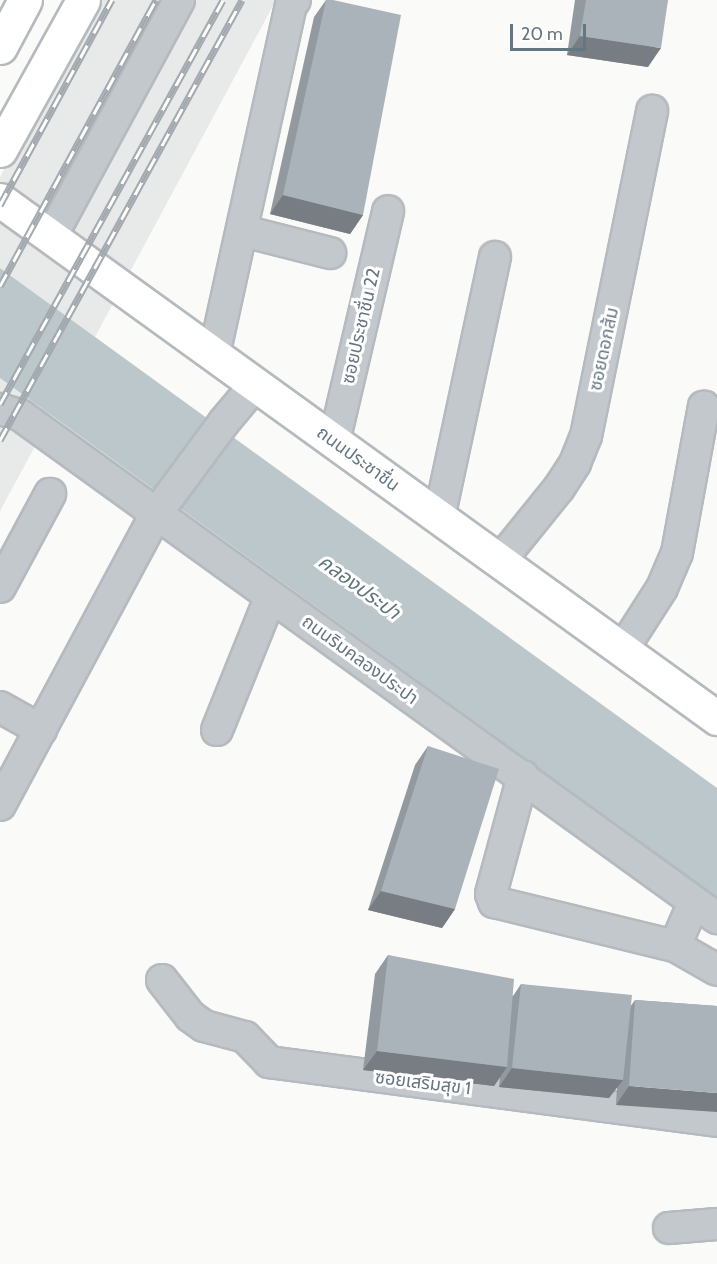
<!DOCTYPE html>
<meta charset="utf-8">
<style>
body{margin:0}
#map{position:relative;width:717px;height:1264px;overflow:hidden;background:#fafaf8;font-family:Cabin,"Noto Sans Thai",sans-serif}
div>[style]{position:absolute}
.built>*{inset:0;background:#e8e9e9}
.water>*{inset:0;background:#bbc7cb}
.roads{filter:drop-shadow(2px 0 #b5babe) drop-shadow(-2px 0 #b5babe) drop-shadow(0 2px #b5babe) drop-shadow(0 -2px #b5babe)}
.minor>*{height:30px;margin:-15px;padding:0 15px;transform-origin:15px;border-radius:15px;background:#c3c8cc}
.major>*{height:33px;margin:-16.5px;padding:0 16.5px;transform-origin:16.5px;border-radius:16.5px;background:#fff}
.highway>*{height:33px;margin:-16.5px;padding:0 16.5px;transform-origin:16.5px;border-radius:16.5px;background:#fff}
.rail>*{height:7px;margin-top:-3.5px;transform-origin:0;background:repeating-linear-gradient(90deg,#fff 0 14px,#a2aab0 0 28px);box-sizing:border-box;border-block:2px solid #a2aab0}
.wall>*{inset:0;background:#929a9f}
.shaded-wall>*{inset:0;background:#777d82}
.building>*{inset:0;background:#aab3b9}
span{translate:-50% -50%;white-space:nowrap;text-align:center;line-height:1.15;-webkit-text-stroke:6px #fff;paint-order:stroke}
.street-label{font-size:18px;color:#657683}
.water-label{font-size:20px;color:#60757c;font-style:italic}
.scale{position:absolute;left:510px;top:24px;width:76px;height:27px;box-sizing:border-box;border:3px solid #657683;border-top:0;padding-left:8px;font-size:18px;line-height:21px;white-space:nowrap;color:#657683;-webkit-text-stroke:4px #fff;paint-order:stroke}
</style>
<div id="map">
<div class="built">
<div style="clip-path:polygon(96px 0,276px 0,95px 337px,0 268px,0 177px)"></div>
<div style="clip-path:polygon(0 378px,52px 415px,0 511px)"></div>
</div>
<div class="water">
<div style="clip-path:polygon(0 268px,717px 788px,717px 897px,0 378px)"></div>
</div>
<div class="roads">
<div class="minor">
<div style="left:243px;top:231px;width:90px;rotate:14.2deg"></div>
<div style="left:51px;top:237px;width:269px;rotate:-61.6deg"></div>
<div style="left:214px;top:355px;width:358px;rotate:-77.6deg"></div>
<div style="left:291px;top:5px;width:6px;rotate:-51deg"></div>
<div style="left:0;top:409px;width:21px;rotate:17deg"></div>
<div style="left:20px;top:415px;width:860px;rotate:35.82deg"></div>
<div style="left:334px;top:442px;width:237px;rotate:-76.8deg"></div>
<div style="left:439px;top:518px;width:267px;rotate:-77.9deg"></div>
<div style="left:500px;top:561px;width:94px;rotate:-51.1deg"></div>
<div style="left:559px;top:488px;width:30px;rotate:-57deg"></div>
<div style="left:575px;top:463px;width:29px;rotate:-68deg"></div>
<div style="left:586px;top:436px;width:332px;rotate:-78.5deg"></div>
<div style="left:0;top:587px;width:106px;rotate:-61.7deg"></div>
<div style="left:623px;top:649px;width:72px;rotate:-57.4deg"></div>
<div style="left:662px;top:588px;width:38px;rotate:-67deg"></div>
<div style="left:677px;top:553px;width:149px;rotate:-79.6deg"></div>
<div style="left:0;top:707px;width:47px;rotate:29.3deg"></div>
<div style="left:217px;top:730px;width:144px;rotate:-68.1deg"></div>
<div style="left:523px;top:776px;width:122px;rotate:105.2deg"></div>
<div style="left:491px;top:894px;width:9px;rotate:69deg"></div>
<div style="left:494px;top:902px;width:186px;rotate:13.7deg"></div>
<div style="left:675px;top:946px;width:48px;rotate:-66.6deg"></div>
<div style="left:0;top:805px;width:330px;rotate:-61.8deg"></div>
<div style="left:156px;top:514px;width:114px;rotate:-53.5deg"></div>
<div style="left:224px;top:422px;width:48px;rotate:-50deg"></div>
<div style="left:675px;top:946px;width:48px;rotate:29.7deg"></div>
<div style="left:162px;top:980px;width:46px;rotate:52.1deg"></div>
<div style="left:190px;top:1016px;width:17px;rotate:36deg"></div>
<div style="left:204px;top:1026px;width:42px;rotate:15deg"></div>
<div style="left:245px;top:1037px;width:35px;rotate:46deg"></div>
<div style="left:269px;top:1062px;width:452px;rotate:7.5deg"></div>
<div style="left:669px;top:1228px;width:48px;rotate:-4.8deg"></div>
</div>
<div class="major">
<div style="left:0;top:200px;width:885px;rotate:35.85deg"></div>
</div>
<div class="highway">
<div style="left:0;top:47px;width:53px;rotate:-62deg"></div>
<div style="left:0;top:150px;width:171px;rotate:-61deg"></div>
</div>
</div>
<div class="rail">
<div style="left:0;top:205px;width:234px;rotate:-61.4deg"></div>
<div style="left:0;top:286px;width:326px;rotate:-61.4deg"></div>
<div style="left:0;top:404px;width:461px;rotate:-61.1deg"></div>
<div style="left:0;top:440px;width:502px;rotate:-61.19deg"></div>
</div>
<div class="wall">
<div style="clip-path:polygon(326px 0,333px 0,363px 215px,350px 234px,270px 214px,314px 17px)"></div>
<div style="clip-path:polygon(575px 0,668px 0,648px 67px,567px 55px)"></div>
<div style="clip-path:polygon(428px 746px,455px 909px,442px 928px,368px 910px,415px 765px)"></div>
<div style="clip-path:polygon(388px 955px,513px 996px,521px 984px,630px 1007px,635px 1000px,717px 1006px,616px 1105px,617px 1087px,609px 1098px,499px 1087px,500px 1077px,494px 1086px,363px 1070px,375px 974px)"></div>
</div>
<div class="shaded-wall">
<div style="clip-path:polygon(580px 36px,661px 48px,648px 67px,567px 55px)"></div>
<div style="clip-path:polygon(283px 195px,363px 215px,350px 234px,270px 214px)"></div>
<div style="clip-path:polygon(381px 891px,455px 909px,442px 928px,368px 910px)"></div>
<div style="clip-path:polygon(377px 1051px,507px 1067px,494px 1086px,363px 1070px)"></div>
<div style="clip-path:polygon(512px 1068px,623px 1080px,609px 1098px,499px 1087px)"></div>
<div style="clip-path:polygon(629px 1086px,717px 1093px,717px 1112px,616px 1105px)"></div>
</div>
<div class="building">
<div style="clip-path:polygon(326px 0,333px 0,401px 15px,363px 215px,283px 195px)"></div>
<div style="clip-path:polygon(586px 0,668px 0,661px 48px,580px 36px)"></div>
<div style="clip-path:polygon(428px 746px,499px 769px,455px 909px,381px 891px)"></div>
<div style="clip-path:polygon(388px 955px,514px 979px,507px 1067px,377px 1051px)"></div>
<div style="clip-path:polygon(521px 984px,632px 995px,623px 1080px,512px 1068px)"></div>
<div style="clip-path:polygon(635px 1000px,717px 1006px,717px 1093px,629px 1086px)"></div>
</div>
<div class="street-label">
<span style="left:361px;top:326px;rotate:-77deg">ซอยประชาชื่น 22</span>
<span style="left:604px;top:349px;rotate:-78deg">ซอยดอกส้ม</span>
<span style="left:358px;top:459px;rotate:36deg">ถนนประชาชื่น</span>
<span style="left:360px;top:660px;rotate:36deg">ถนนริมคลองประปา</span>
<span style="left:423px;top:1083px;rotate:7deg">ซอยเสริมสุข 1</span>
</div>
<div class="water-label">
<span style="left:359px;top:587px;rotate:36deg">คลองประปา</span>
</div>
<div class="scale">20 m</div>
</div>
